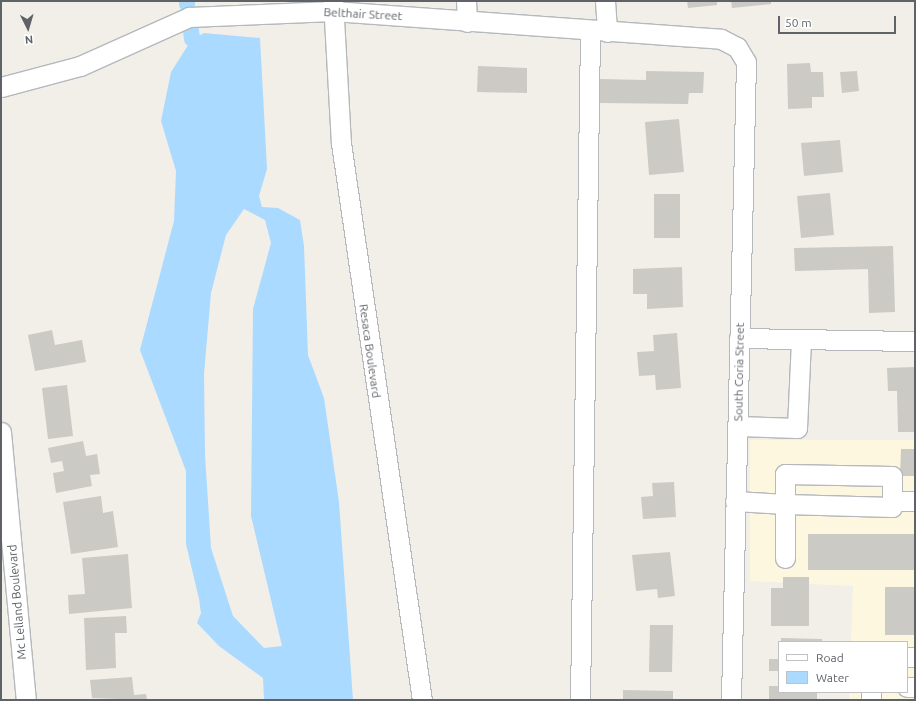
<!DOCTYPE html>
<style>
body{margin:0}
#map{position:relative;width:916px;height:701px;overflow:hidden;background:#f1efe8;font-family:Ubuntu,sans-serif}
div>[style]{position:absolute}
.commercial>*{inset:0;background:#fef7e0}
.water>*{inset:0;background:#aadaff}
.canal>*{height:16px;margin:-8px;padding:0 8px;transform-origin:8px;border-radius:8px;background:#aadaff}
.building>*{inset:0;background:#cccac5}
.roads{filter:drop-shadow(1px 0 #b5b8bc) drop-shadow(-1px 0 #b5b8bc) drop-shadow(0 1px #b5b8bc) drop-shadow(0 -1px #b5b8bc)}
.minor>*{height:19px;margin:-9.5px;padding:0 9.5px;transform-origin:9.5px;border-radius:9.5px;background:#fff}
span{translate:-50% -50%;white-space:nowrap;text-align:center;line-height:1.15;-webkit-text-stroke:3px #fff;paint-order:stroke}
.street-label{font-size:12px;color:#5f6368}
.frame{position:absolute;inset:0;border:2px solid #5f6368;pointer-events:none}
.legend{position:absolute;left:778px;top:641px;width:130px;height:52px;box-sizing:border-box;background:#fff;border:1px solid #bfc1c3;margin:0;padding:5px 7px;list-style:none;font-size:12px;color:#5f6368}
.legend li{display:flex;align-items:center;gap:8px;height:20px}
.legend b{width:20px;border:1px solid #bfc1c3}
.north{position:absolute;left:8px;top:8px;width:40px;height:40px;-webkit-text-stroke:3px #fff;paint-order:stroke;rotate:175deg;font-size:11px;font-weight:700;line-height:16px;text-align:center;color:#5f6368}
.north::after{content:'';display:block;margin:auto;width:14px;height:18px;background:#5f6368;clip-path:polygon(50% 0,100% 100%,50% 72%,0 100%)}
.scale{position:absolute;left:778px;top:16px;width:118px;height:18px;box-sizing:border-box;border:2px solid #5f6368;border-top:0;padding-left:5px;font-size:12px;line-height:14px;white-space:nowrap;color:#5f6368;-webkit-text-stroke:3px #fff;paint-order:stroke}
</style>
<div id="map">
<div class="commercial">
<div style="clip-path:polygon(750px 440px,915px 440px,915px 700px,849px 700px,849px 692px,907px 692px,907px 642px,851px 642px,853px 586px,750px 581px)"></div>
</div>
<div class="water">
<div style="clip-path:polygon(evenodd,204px 33px,260px 38px,267px 169px,259px 196px,262px 207px,278px 208px,300px 220px,304px 246px,308px 355px,324px 398px,339px 502px,353px 700px,264px 700px,263px 678px,219px 646px,197px 623px,201px 613px,199px 599px,186px 544px,186px 471px,140px 350px,174px 221px,176px 171px,161px 121px,171px 72px,192px 39px,204px 33px,244px 209px,265px 220px,271px 243px,253px 309px,251px 516px,282px 646px,264px 648px,233px 616px,211px 548px,205px 455px,204px 374px,211px 293px,226px 235px,244px 209px)"></div>
</div>
<div class="canal">
<div style="left:187px;top:1px;width:3px;rotate:90deg"></div>
<div style="left:191px;top:30px;width:9px;rotate:84deg"></div>
</div>
<div class="building">
<div style="clip-path:polygon(687px 1px,717px 1px,717px 5px,688px 8px)"></div>
<div style="clip-path:polygon(731px 1px,771px 1px,771px 4px,732px 8px)"></div>
<div style="clip-path:polygon(810px 63px,811px 72px,823px 72px,824px 97px,812px 97px,812px 108px,788px 109px,787px 64px)"></div>
<div style="clip-path:polygon(478px 66px,527px 68px,527px 93px,477px 92px)"></div>
<div style="clip-path:polygon(646px 71px,704px 72px,703px 93px,689px 93px,688px 104px,600px 103px,600px 79px,646px 80px)"></div>
<div style="clip-path:polygon(857px 71px,859px 91px,842px 93px,840px 72px)"></div>
<div style="clip-path:polygon(679px 119px,684px 172px,649px 175px,645px 122px)"></div>
<div style="clip-path:polygon(840px 140px,843px 172px,804px 176px,801px 143px)"></div>
<div style="clip-path:polygon(830px 193px,834px 235px,801px 238px,797px 196px)"></div>
<div style="clip-path:polygon(654px 194px,680px 194px,680px 238px,654px 238px)"></div>
<div style="clip-path:polygon(893px 246px,895px 312px,869px 313px,868px 269px,795px 271px,794px 248px)"></div>
<div style="clip-path:polygon(682px 267px,683px 307px,647px 309px,647px 294px,633px 294px,633px 269px)"></div>
<div style="clip-path:polygon(52px 330px,55px 345px,82px 340px,86px 362px,35px 371px,28px 335px)"></div>
<div style="clip-path:polygon(677px 333px,681px 388px,656px 390px,655px 375px,639px 376px,637px 352px,654px 351px,653px 335px)"></div>
<div style="clip-path:polygon(915px 367px,915px 432px,898px 432px,897px 391px,888px 391px,887px 368px)"></div>
<div style="clip-path:polygon(67px 385px,73px 436px,48px 439px,42px 388px)"></div>
<div style="clip-path:polygon(83px 441px,86px 456px,97px 454px,100px 474px,90px 475px,92px 486px,56px 493px,53px 473px,64px 471px,62px 461px,51px 463px,48px 448px)"></div>
<div style="clip-path:polygon(901px 449px,915px 449px,915px 476px,900px 476px)"></div>
<div style="clip-path:polygon(674px 482px,676px 517px,643px 519px,641px 497px,653px 496px,652px 483px)"></div>
<div style="clip-path:polygon(101px 496px,103px 513px,113px 511px,118px 547px,71px 554px,63px 502px)"></div>
<div style="clip-path:polygon(808px 534px,915px 534px,915px 570px,808px 570px)"></div>
<div style="clip-path:polygon(670px 552px,675px 596px,658px 598px,657px 589px,636px 591px,632px 555px)"></div>
<div style="clip-path:polygon(128px 554px,132px 608px,69px 614px,68px 595px,85px 594px,82px 558px)"></div>
<div style="clip-path:polygon(783px 577px,809px 577px,809px 626px,771px 626px,771px 588px,783px 588px)"></div>
<div style="clip-path:polygon(885px 587px,915px 587px,915px 635px,885px 635px)"></div>
<div style="clip-path:polygon(126px 616px,127px 633px,115px 633px,116px 668px,86px 670px,84px 618px)"></div>
<div style="clip-path:polygon(650px 625px,673px 625px,672px 672px,649px 672px)"></div>
<div style="clip-path:polygon(781px 638px,822px 639px,822px 642px,781px 642px)"></div>
<div style="clip-path:polygon(769px 659px,779px 659px,779px 671px,769px 671px)"></div>
<div style="clip-path:polygon(132px 677px,134px 695px,146px 694px,147px 700px,92px 698px,90px 680px)"></div>
<div style="clip-path:polygon(769px 686px,779px 686px,779px 692px,817px 692px,817px 700px,769px 700px)"></div>
<div style="clip-path:polygon(623px 690px,673px 691px,673px 700px,623px 700px)"></div>
</div>
<div class="roads">
<div class="minor">
<div style="left:333px;top:1px;width:142px;rotate:86.8deg"></div>
<div style="left:341px;top:143px;width:563px;rotate:81.73deg"></div>
<div style="left:466px;top:1px;width:21px;rotate:87deg"></div>
<div style="left:605px;top:1px;width:31px;rotate:86deg"></div>
<div style="left:1px;top:87px;width:82px;rotate:-14.9deg"></div>
<div style="left:80px;top:66px;width:120px;rotate:-24.2deg"></div>
<div style="left:189px;top:17px;width:144px;rotate:-2.4deg"></div>
<div style="left:333px;top:11px;width:389px;rotate:4.1deg"></div>
<div style="left:721px;top:39px;width:18px;rotate:27deg"></div>
<div style="left:737px;top:47px;width:17px;rotate:59deg"></div>
<div style="left:746px;top:62px;width:638px;rotate:91.35deg"></div>
<div style="left:739px;top:338px;width:176px;rotate:1deg"></div>
<div style="left:737px;top:426px;width:60px;rotate:1.9deg"></div>
<div style="left:797px;top:428px;width:89px;rotate:-87.4deg"></div>
<div style="left:1px;top:432px;width:269px;rotate:84.7deg"></div>
<div style="left:785px;top:474px;width:107px;rotate:1.1deg"></div>
<div style="left:892px;top:476px;width:31px;rotate:90deg"></div>
<div style="left:892px;top:507px;width:107px;rotate:-178.4deg"></div>
<div style="left:785px;top:504px;width:30px;rotate:-90deg"></div>
<div style="left:735px;top:501px;width:50px;rotate:3.4deg"></div>
<div style="left:785px;top:504px;width:54px;rotate:90deg"></div>
<div style="left:892px;top:501px;width:23px"></div>
<div style="left:907px;top:657px;width:8px"></div>
<div style="left:907px;top:687px;width:8px"></div>
<div style="left:580px;top:700px;width:670px;rotate:-89.14deg"></div>
<div style="left:871px;top:700px;width:8px;rotate:-90deg"></div>
</div>
</div>
<div class="street-label">
<span style="left:363px;top:14px;rotate:3deg">Belthair Street</span>
<span style="left:370px;top:351px;rotate:82deg">Resaca Boulevard</span>
<span style="left:739px;top:372px;rotate:-89deg">South Coria Street</span>
<span style="left:17px;top:602px;rotate:-95deg">Mc Lelland Boulevard</span>
</div>
<div class="frame"></div>
<ul class="legend">
<li><b style="height:5px;background:#fff"></b>Road</li>
<li><b style="height:11px;background:#aadaff"></b>Water</li>
</ul>
<div class="north">N</div>
<div class="scale">50 m</div>
</div>
